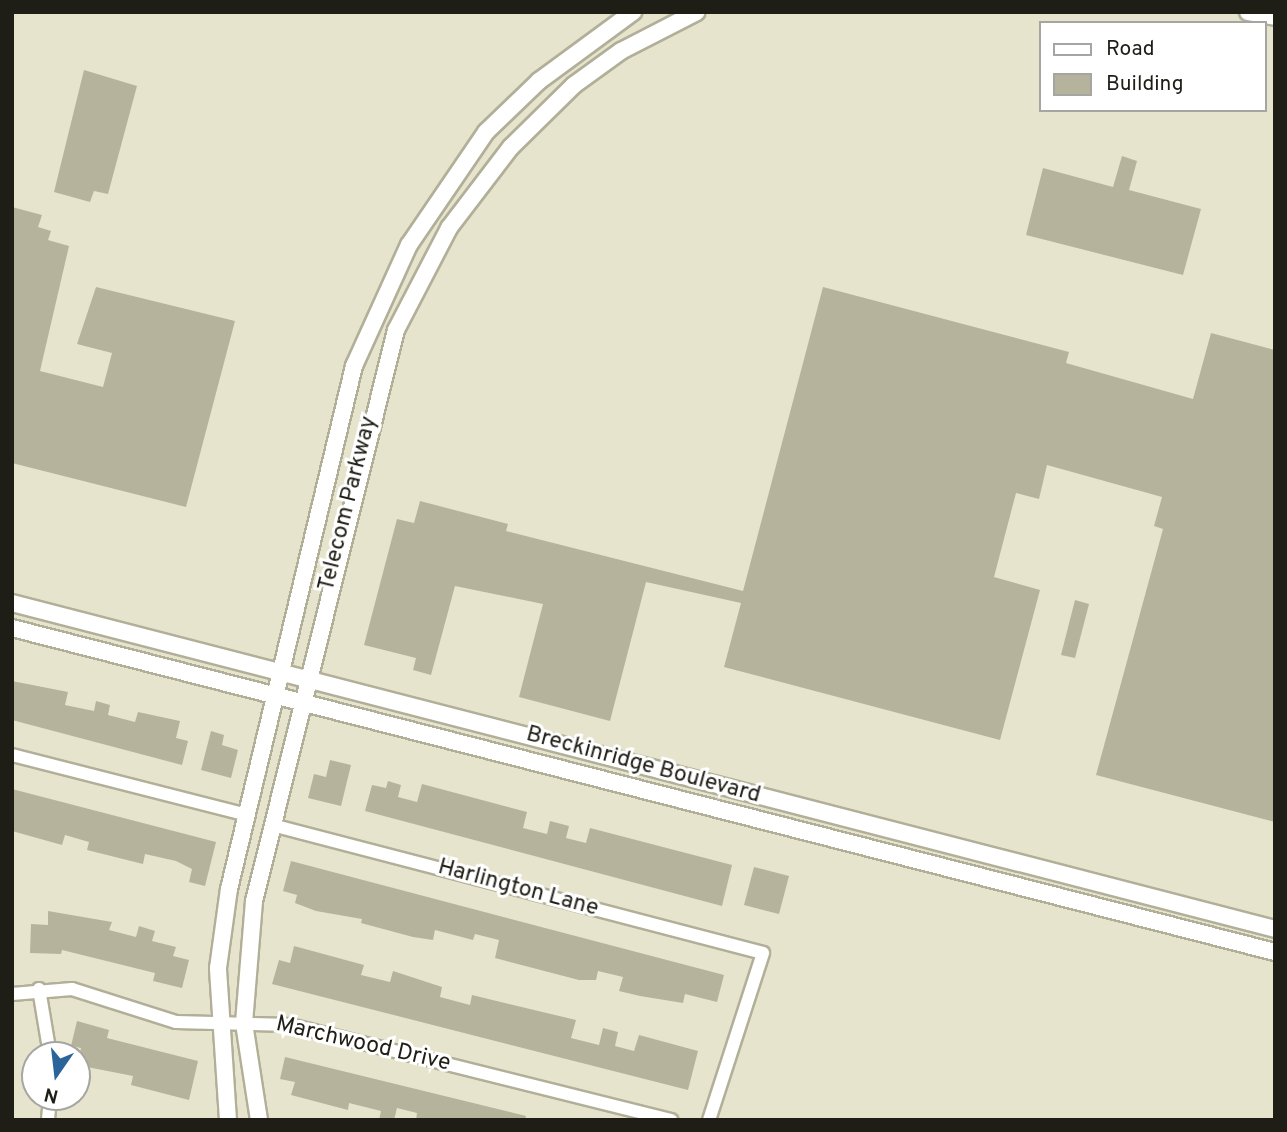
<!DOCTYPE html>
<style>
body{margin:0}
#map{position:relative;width:1287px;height:1132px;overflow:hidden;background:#e7e4cd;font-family:Overpass,sans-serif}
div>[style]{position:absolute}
.building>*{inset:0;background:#b6b39d}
.roads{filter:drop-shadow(2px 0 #b2af99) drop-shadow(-2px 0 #b2af99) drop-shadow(0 2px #b2af99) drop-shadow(0 -2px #b2af99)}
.minor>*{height:12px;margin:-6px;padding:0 6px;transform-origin:6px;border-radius:6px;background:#fff}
.tertiary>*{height:16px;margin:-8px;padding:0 8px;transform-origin:8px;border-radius:8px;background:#fff}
span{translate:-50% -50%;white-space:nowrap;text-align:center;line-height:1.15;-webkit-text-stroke:6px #fff;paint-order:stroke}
.street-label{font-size:23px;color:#1f1e16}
.frame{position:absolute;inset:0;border:14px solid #1f1e16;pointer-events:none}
.legend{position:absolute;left:1039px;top:21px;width:228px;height:91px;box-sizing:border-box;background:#fff;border:2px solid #a5a5a2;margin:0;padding:9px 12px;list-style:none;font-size:21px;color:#1f1e16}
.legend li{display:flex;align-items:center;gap:14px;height:35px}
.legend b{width:35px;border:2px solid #a5a5a2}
.north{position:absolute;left:21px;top:1041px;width:70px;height:70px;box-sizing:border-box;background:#fff;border:2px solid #a5a5a2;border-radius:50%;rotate:194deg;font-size:19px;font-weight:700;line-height:28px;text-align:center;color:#1f1e16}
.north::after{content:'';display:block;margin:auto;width:24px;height:32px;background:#29649b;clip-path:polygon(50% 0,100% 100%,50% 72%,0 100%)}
</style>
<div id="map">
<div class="building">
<div style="clip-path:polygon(84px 70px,137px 86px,108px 194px,94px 191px,90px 202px,54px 192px)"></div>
<div style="clip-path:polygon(1122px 156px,1137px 161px,1129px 190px,1201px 209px,1183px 275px,1026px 235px,1043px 168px,1113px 187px)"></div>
<div style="clip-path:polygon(12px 207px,42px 215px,38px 227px,51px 231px,48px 240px,69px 246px,40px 371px,103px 387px,112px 353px,77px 344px,96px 287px,235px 321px,186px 507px,12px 463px)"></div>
<div style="clip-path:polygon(823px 287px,1069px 352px,1066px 363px,1193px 399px,1211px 333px,1275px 350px,1275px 822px,1096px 775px,1163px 529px,1154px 526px,1162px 497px,1047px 465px,1039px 499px,1016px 493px,994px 577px,1040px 590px,1000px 740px,724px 667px,741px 603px,646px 582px,610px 721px,519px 697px,543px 604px,455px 586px,431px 675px,413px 670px,416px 658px,364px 645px,397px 519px,414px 523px,420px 501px,508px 524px,506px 531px,743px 591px)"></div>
<div style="clip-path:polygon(1075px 600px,1089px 604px,1075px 658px,1061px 655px)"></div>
<div style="clip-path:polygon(12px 681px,68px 692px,65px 705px,94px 711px,96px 701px,110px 705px,108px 715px,135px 722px,138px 712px,180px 721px,176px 738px,188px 741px,182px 765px,12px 720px)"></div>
<div style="clip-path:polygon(211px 731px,224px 735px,222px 745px,238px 750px,231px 778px,201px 770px)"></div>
<div style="clip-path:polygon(330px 760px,351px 765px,341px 806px,308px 798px,314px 774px,326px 777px)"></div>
<div style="clip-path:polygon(388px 781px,401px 785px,398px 797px,417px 802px,422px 784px,527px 812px,523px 828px,547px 834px,550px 821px,569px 826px,566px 838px,586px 843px,590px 828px,732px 865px,722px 906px,365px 811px,372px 785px,386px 788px)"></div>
<div style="clip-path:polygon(12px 789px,216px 842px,205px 886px,189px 882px,192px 869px,176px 861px,145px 854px,143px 864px,87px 850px,89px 842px,65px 835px,62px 845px,12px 831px)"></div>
<div style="clip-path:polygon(291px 861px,724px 975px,717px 1002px,685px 994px,683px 1003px,640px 996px,619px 991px,623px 977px,598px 971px,596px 980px,579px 980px,495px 958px,499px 940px,475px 934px,473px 940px,435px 930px,433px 940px,413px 937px,361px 923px,362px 919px,316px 911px,295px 903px,297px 895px,283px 891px)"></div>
<div style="clip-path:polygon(754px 867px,789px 876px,779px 914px,744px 905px)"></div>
<div style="clip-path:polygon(48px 911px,112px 922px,109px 930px,136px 937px,139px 926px,155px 931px,152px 941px,176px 947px,173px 956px,189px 960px,182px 988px,153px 981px,155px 973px,62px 950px,61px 954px,30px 953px,31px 924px,48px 925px)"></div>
<div style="clip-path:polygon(294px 946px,364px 965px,361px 975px,390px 982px,393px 971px,442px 987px,440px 997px,470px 1005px,472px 995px,576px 1020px,571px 1038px,599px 1045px,603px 1028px,618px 1032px,615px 1046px,634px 1051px,639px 1035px,698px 1051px,688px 1090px,272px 984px,279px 960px,290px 963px)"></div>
<div style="clip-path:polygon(77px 1021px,109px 1030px,107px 1038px,198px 1061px,189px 1100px,131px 1085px,133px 1076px,77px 1065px,81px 1048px,71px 1046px)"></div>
<div style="clip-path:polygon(285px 1057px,526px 1116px,525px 1120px,416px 1120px,417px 1113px,397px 1108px,394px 1120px,379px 1120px,381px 1111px,349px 1103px,348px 1110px,291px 1095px,295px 1082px,280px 1079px)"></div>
</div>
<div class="roads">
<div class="minor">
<div style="left:12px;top:755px;width:243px;rotate:14.3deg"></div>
<div style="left:272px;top:825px;width:507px;rotate:14.61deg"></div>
<div style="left:763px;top:953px;width:176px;rotate:107.9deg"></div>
<div style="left:39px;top:989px;width:67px;rotate:80.5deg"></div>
<div style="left:12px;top:994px;width:60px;rotate:-4.8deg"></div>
<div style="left:72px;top:989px;width:109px;rotate:17.6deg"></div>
<div style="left:176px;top:1022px;width:114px;rotate:1.5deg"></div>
<div style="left:290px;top:1025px;width:393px;rotate:14deg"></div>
<div style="left:48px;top:1120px;width:23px;rotate:-85deg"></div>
</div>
<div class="tertiary">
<div style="left:1248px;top:12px;width:27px;rotate:10deg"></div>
<div style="left:12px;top:603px;width:1304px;rotate:14.47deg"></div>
<div style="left:12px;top:628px;width:1304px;rotate:14.39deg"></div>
<div style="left:228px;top:1120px;width:152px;rotate:-93.8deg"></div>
<div style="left:218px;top:968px;width:80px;rotate:-82.1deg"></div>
<div style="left:229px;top:889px;width:538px;rotate:-76.56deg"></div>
<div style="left:354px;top:366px;width:133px;rotate:-65.6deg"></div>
<div style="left:409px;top:245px;width:137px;rotate:-55.7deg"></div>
<div style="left:486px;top:132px;width:74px;rotate:-43.9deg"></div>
<div style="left:539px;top:81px;width:117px;rotate:-36.3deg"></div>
<div style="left:259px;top:1120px;width:98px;rotate:-98.8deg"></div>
<div style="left:244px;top:1023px;width:122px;rotate:-85.3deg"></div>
<div style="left:254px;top:901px;width:588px;rotate:-76.03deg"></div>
<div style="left:396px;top:330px;width:115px;rotate:-62.5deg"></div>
<div style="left:449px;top:228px;width:102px;rotate:-52.6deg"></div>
<div style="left:511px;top:147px;width:88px;rotate:-44.5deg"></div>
<div style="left:574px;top:85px;width:58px;rotate:-35.9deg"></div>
<div style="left:621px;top:51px;width:85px;rotate:-27.2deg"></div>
</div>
</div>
<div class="street-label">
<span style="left:349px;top:504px;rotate:-76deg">Telecom Parkway</span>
<span style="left:643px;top:766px;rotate:15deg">Breckinridge Boulevard</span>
<span style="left:518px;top:889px;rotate:15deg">Harlington Lane</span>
<span style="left:363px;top:1045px;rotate:13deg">Marchwood Drive</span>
</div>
<div class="frame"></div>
<ul class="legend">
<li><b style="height:9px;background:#fff"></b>Road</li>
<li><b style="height:19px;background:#b6b39d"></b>Building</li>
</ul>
<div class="north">N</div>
</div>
